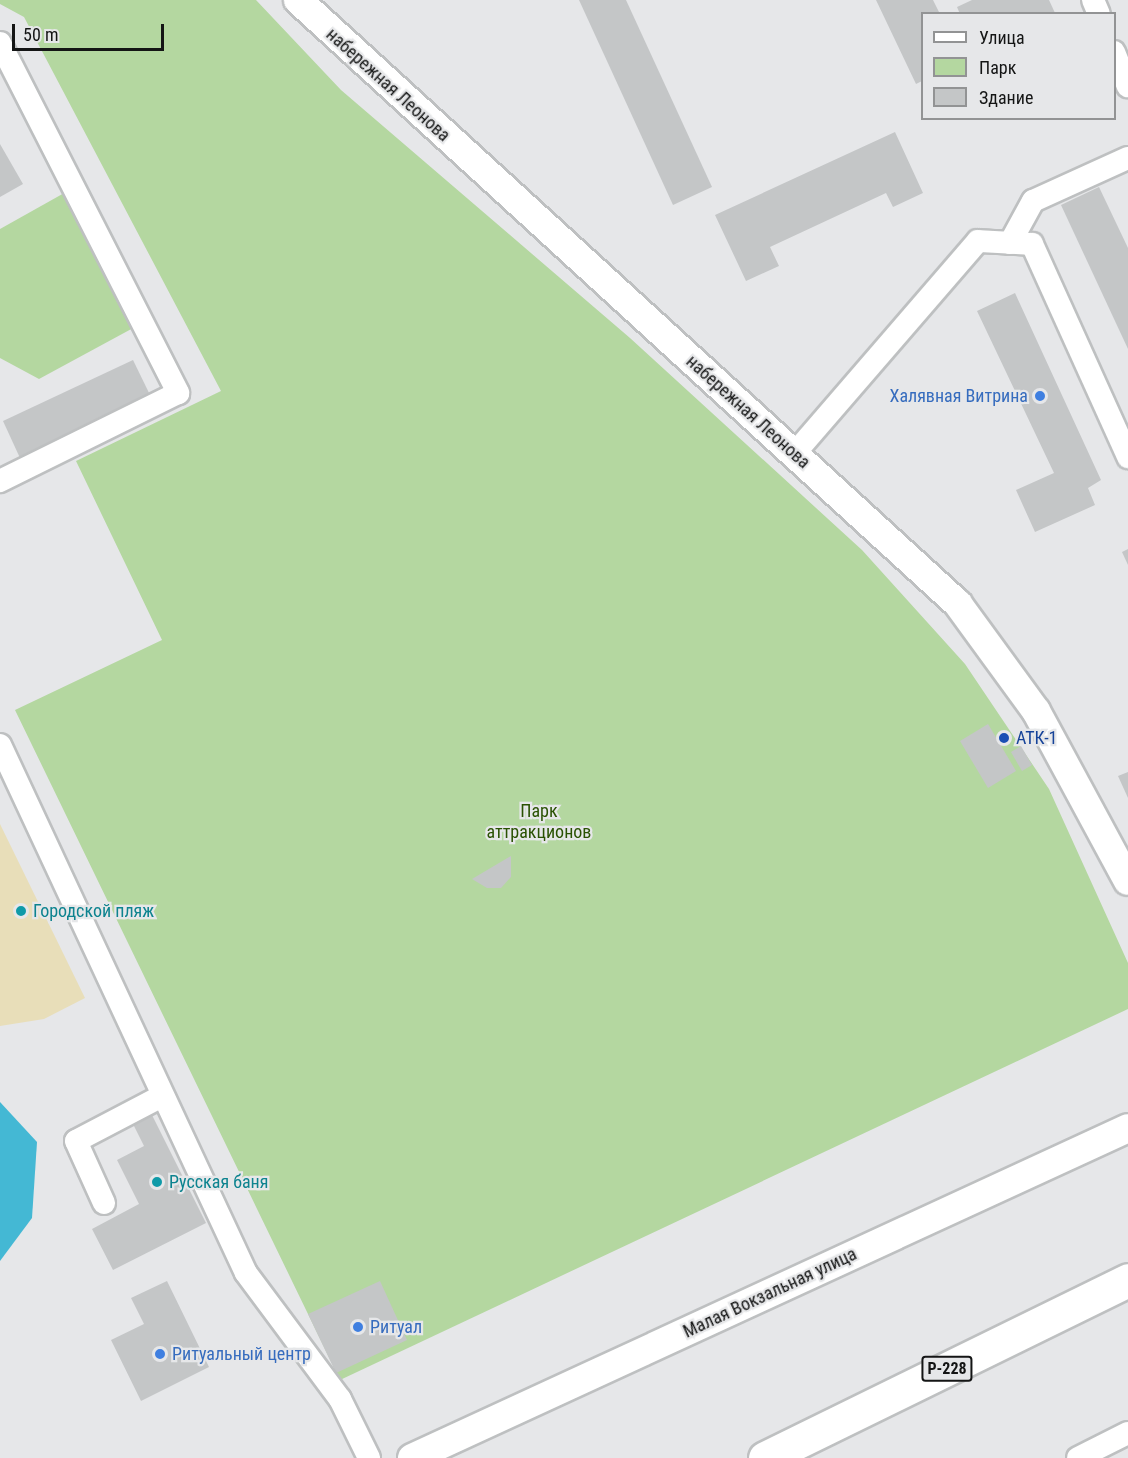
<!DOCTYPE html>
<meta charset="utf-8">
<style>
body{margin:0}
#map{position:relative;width:1128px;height:1458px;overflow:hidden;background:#e6e7e9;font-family:"Roboto Condensed",sans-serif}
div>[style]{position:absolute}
.green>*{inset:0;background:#b4d7a0}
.sand>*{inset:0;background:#e8deb9}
.water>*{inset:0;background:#44b8d4}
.building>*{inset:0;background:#c4c6c7}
.roads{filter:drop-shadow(2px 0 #bec0c1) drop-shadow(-2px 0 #bec0c1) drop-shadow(0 2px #bec0c1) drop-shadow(0 -2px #bec0c1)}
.minor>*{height:22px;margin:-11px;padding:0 11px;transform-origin:11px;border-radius:11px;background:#fff}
.major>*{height:28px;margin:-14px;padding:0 14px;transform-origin:14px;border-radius:14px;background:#fff}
.highway>*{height:33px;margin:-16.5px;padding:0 16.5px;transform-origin:16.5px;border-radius:16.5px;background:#fff}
.dots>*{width:16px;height:16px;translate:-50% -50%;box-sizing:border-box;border:3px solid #e6e7e9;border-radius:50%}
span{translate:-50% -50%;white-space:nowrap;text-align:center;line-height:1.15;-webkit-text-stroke:4.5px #e6e7e9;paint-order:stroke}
.shield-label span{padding:2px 4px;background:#e6e7e9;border:2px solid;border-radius:4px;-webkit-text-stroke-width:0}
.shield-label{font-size:16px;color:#141515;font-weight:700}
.street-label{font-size:18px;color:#141515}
.shop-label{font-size:18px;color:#366cbe}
.right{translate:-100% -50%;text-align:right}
.left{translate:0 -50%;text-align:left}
.transit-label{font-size:18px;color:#164399}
.park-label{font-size:18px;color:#2a5203}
.culture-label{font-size:18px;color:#0d838f}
.legend{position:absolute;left:921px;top:12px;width:195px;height:108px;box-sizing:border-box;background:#e6e7e9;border:2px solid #929394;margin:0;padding:8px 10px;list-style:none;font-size:18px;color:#141515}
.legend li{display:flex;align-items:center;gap:12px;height:30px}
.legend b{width:30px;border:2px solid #929394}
.scale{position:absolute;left:12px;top:24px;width:152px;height:27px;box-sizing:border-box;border:3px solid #141515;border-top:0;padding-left:8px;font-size:18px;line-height:21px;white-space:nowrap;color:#141515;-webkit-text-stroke:4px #e6e7e9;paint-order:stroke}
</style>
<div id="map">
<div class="green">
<div style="clip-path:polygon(0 0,256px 0,341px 90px,630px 338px,862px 550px,965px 664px,1049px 789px,1128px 963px,1128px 1009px,340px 1380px,15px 710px,162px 640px,76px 461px,221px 391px,24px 17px,0 4px)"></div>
<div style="clip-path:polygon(66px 192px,135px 327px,39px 379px,0 358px,0 229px)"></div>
</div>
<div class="sand">
<div style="clip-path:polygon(0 824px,85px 998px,44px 1019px,0 1026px)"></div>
</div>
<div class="water">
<div style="clip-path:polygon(0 1102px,37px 1142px,32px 1218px,0 1261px)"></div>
</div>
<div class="building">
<div style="clip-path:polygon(579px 0,626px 0,712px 187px,673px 205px)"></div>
<div style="clip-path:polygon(876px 0,933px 0,940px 14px,922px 14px,922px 81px,916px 84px)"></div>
<div style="clip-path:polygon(972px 0,1049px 0,1055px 13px,960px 14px,957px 7px)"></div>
<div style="clip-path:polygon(895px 132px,923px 193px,893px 207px,886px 193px,770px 247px,779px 266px,746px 281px,715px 215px)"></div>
<div style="clip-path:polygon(0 144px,23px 184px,0 197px)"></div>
<div style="clip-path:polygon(1099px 187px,1128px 248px,1128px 349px,1061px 205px)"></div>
<div style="clip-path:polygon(1015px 293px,1101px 480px,1088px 488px,1095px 505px,1035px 532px,1016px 490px,1054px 473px,977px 311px)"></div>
<div style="clip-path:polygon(133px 360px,151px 397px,20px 458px,3px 421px)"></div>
<div style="clip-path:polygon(1128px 549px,1128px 565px,1122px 552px)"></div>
<div style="clip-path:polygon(988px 724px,1016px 771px,988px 788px,960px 741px)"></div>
<div style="clip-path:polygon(1021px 746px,1032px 765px,1022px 771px,1011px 752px)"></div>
<div style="clip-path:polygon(1128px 772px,1128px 798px,1118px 776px)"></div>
<div style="clip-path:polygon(511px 856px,511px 877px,501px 888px,487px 888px,472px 879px)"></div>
<div style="clip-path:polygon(152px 1115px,206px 1223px,113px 1270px,92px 1229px,139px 1204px,117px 1160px,144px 1146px,133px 1124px)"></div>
<div style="clip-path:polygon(167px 1281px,209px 1367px,141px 1401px,111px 1340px,144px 1324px,131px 1298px)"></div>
<div style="clip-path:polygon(380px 1281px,407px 1340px,336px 1373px,308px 1314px)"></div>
</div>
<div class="roads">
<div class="minor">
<div style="left:1093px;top:0;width:15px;rotate:67deg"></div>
<div style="left:0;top:43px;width:393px;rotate:63deg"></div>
<div style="left:178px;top:393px;width:199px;rotate:153.7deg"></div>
<div style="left:1114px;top:52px;width:37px;rotate:68deg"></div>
<div style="left:1010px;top:243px;width:48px;rotate:-61.3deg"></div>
<div style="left:1033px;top:201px;width:104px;rotate:-24.4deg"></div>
<div style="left:794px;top:454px;width:281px;rotate:-49.2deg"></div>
<div style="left:978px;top:241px;width:54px;rotate:3.2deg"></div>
<div style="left:1032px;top:244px;width:234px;rotate:65.7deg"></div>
<div style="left:0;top:745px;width:582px;rotate:65.02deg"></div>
<div style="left:246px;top:1273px;width:157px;rotate:53.3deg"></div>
<div style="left:340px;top:1399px;width:66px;rotate:63.8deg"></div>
<div style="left:104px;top:1203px;width:68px;rotate:-114.3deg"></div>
<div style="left:76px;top:1141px;width:97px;rotate:-27.6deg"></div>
<div style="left:1078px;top:1458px;width:56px;rotate:-26.6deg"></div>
</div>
<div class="major">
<div style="left:298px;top:0;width:895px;rotate:42.46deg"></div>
<div style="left:958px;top:604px;width:132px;rotate:53.9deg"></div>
<div style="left:1036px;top:711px;width:193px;rotate:61.6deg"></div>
<div style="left:412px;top:1458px;width:788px;rotate:-24.74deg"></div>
</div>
<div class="highway">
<div style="left:765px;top:1458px;width:404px;rotate:-26.1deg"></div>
</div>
</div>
<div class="dots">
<div style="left:1040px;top:396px;background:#3f7fe0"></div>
<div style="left:1004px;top:738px;background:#1a4fb4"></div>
<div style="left:21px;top:911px;background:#0f9aa8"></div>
<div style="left:157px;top:1182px;background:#0f9aa8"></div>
<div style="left:358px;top:1327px;background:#3f7fe0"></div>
<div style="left:160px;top:1354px;background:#3f7fe0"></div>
</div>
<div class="shield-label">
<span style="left:947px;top:1369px">Р-228</span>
</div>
<div class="street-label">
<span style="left:388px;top:85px;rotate:42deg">набережная Леонова</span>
<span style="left:748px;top:412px;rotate:42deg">набережная Леонова</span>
<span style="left:770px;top:1293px;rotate:-25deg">Малая Вокзальная улица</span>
</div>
<div class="shop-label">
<span class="right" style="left:1028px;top:396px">Халявная Витрина</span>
<span class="left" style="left:370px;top:1327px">Ритуал</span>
<span class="left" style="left:172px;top:1354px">Ритуальный центр</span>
</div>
<div class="transit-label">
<span class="left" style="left:1016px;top:738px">АТК-1</span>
</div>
<div class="park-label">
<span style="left:539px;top:822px">Парк<br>аттракционов</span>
</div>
<div class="culture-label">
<span class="left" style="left:33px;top:911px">Городской пляж</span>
<span class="left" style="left:169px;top:1182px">Русская баня</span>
</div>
<ul class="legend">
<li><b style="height:8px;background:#fff"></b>Улица</li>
<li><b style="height:16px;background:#b4d7a0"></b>Парк</li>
<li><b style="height:16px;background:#c4c6c7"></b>Здание</li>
</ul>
<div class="scale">50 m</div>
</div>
